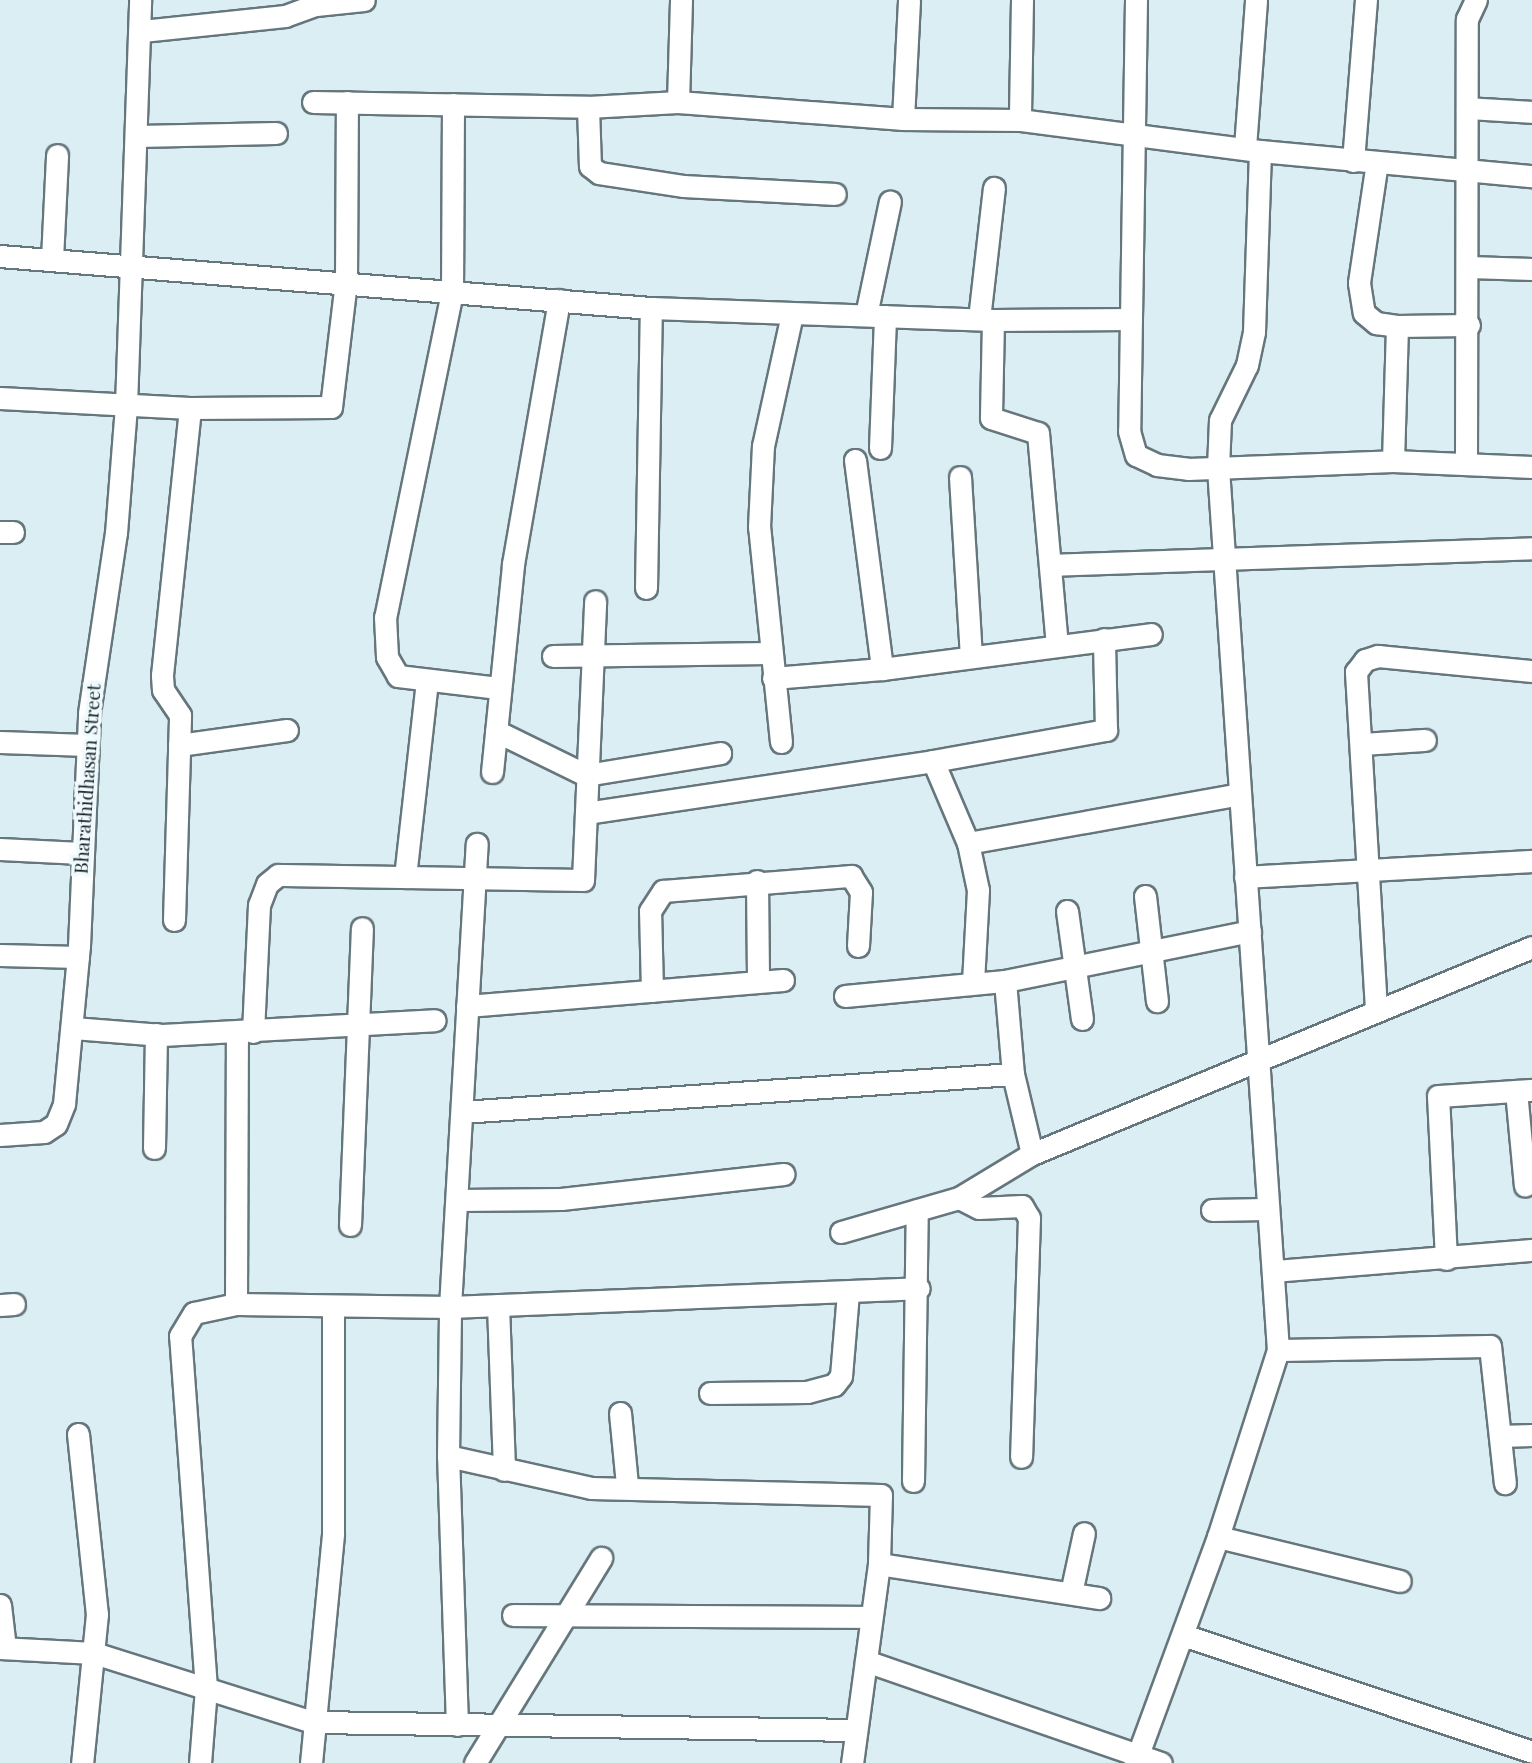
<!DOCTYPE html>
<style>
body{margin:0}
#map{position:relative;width:1532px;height:1763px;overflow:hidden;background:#dbeef4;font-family:"Playfair Display",serif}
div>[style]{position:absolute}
.roads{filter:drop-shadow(2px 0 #65767c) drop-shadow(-2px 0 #65767c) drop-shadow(0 2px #65767c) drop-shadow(0 -2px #65767c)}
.minor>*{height:21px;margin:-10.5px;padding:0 10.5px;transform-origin:10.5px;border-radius:10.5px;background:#fff}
span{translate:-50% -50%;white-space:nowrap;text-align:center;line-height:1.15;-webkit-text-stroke:7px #eefafe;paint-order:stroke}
.street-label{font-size:19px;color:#171e20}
</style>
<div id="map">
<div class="roads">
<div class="minor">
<div style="left:1022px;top:0;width:120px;rotate:91deg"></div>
<div style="left:1020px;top:120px;width:242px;rotate:7.4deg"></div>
<div style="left:1260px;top:151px;width:181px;rotate:91.9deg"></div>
<div style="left:1254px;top:332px;width:34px;rotate:102deg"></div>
<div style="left:1247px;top:365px;width:61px;rotate:116.1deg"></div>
<div style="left:1220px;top:420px;width:48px;rotate:92.4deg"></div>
<div style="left:1218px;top:468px;width:884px;rotate:86.11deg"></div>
<div style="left:1278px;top:1350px;width:196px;rotate:107.8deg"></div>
<div style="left:1218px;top:1537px;width:241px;rotate:110.2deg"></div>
<div style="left:1136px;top:0;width:431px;rotate:90.9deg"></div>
<div style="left:1129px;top:431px;width:25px;rotate:74deg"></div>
<div style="left:1136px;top:455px;width:23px;rotate:25deg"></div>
<div style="left:1157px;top:465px;width:31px;rotate:7deg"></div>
<div style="left:1188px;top:469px;width:205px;rotate:-2.2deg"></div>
<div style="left:1393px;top:461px;width:139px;rotate:2.5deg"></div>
<div style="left:142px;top:31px;width:144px;rotate:-6deg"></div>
<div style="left:285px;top:16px;width:33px;rotate:-20deg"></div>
<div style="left:316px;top:5px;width:48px;rotate:-5.9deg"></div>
<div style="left:313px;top:102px;width:275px;rotate:1deg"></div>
<div style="left:588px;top:107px;width:90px;rotate:-3.2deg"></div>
<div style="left:678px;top:102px;width:226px;rotate:4.3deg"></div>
<div style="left:903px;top:119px;width:117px;rotate:0.5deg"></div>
<div style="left:678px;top:102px;width:102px;rotate:-88.3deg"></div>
<div style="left:453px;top:104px;width:188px;rotate:90.3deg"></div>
<div style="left:452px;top:292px;width:332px;rotate:101.6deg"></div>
<div style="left:385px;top:617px;width:40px;rotate:87.1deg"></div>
<div style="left:387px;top:657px;width:22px;rotate:60deg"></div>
<div style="left:398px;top:676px;width:101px;rotate:6.8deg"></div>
<div style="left:588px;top:107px;width:59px;rotate:88.1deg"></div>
<div style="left:590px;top:166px;width:11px;rotate:38deg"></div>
<div style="left:599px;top:173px;width:86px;rotate:8.7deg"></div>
<div style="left:684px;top:186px;width:151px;rotate:3deg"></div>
<div style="left:1467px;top:108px;width:65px;rotate:3.5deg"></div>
<div style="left:903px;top:119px;width:119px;rotate:-87.1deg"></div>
<div style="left:137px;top:136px;width:139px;rotate:-1.2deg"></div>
<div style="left:1245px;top:147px;width:147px;rotate:-85.7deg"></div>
<div style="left:1260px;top:151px;width:273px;rotate:5.3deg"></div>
<div style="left:1353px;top:161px;width:162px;rotate:-85.4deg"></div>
<div style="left:1377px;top:162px;width:122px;rotate:98.5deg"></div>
<div style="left:1359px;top:283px;width:30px;rotate:81deg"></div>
<div style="left:1364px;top:313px;width:16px;rotate:40deg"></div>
<div style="left:1376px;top:323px;width:21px;rotate:8deg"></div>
<div style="left:1397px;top:326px;width:72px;rotate:-0.8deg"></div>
<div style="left:0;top:256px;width:653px;rotate:4.57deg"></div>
<div style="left:651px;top:308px;width:342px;rotate:2deg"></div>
<div style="left:993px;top:320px;width:138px;rotate:-0.4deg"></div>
<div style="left:52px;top:259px;width:104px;rotate:-87.2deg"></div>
<div style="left:1469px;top:267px;width:63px;rotate:1.8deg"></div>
<div style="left:866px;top:315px;width:116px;rotate:-78.1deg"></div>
<div style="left:979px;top:319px;width:132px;rotate:-83.5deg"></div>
<div style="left:993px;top:320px;width:98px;rotate:91.2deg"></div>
<div style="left:991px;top:418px;width:49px;rotate:17.7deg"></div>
<div style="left:1038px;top:433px;width:212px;rotate:84.9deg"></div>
<div style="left:0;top:398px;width:190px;rotate:3deg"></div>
<div style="left:190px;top:408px;width:141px;rotate:-0.4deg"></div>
<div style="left:331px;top:407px;width:126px;rotate:-83.2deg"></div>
<div style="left:346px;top:282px;width:180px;rotate:-89.7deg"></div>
<div style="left:880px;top:448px;width:132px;rotate:-87.8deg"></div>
<div style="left:855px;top:460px;width:211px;rotate:82.6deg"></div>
<div style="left:1393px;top:461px;width:135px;rotate:-88.3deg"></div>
<div style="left:1466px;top:464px;width:445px;rotate:-89.9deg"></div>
<div style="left:1467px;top:19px;width:21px;rotate:-65deg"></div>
<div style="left:960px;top:477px;width:179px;rotate:86.5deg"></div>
<div style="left:0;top:532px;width:13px"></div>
<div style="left:1051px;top:565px;width:481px;rotate:-2deg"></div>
<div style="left:646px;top:588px;width:280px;rotate:-89deg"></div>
<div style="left:553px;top:656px;width:216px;rotate:-0.8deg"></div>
<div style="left:773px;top:678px;width:109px;rotate:-4.7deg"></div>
<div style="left:882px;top:669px;width:271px;rotate:-7.4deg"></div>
<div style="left:496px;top:731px;width:100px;rotate:26.1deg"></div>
<div style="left:586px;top:775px;width:136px;rotate:-9.3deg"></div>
<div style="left:0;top:742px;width:87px;rotate:2deg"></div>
<div style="left:781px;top:742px;width:216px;rotate:-95.8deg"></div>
<div style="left:759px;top:527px;width:81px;rotate:-87.2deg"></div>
<div style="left:763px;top:446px;width:135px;rotate:-77.6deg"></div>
<div style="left:1361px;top:744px;width:64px;rotate:-3.6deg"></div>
<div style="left:179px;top:745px;width:109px;rotate:-7.9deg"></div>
<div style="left:933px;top:761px;width:176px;rotate:-10.2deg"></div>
<div style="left:1106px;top:730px;width:91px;rotate:-91.3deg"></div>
<div style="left:492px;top:772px;width:209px;rotate:-84.2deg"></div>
<div style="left:513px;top:564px;width:268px;rotate:-80.1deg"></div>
<div style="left:586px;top:813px;width:351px;rotate:-8.5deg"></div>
<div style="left:933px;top:761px;width:89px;rotate:66.9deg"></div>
<div style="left:968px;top:843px;width:276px;rotate:-10.2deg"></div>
<div style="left:968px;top:843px;width:48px;rotate:78deg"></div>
<div style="left:978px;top:890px;width:93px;rotate:93.1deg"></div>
<div style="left:0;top:849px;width:81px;rotate:2.8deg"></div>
<div style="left:405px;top:877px;width:178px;rotate:1deg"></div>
<div style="left:583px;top:880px;width:279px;rotate:-87.5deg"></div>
<div style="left:1245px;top:877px;width:287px;rotate:-3.2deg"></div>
<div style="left:757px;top:881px;width:100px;rotate:89.4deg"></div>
<div style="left:1145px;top:896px;width:106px;rotate:83.5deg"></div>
<div style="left:1067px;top:911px;width:109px;rotate:82.1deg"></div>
<div style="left:174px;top:920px;width:205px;rotate:-88.3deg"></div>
<div style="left:180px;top:715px;width:30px;rotate:-124deg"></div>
<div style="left:163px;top:690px;width:15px;rotate:-94deg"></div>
<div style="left:162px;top:675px;width:268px;rotate:-84deg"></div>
<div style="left:0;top:955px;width:78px;rotate:1.5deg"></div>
<div style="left:1005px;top:981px;width:93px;rotate:85.1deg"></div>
<div style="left:1013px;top:1074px;width:82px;rotate:76.6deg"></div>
<div style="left:652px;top:991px;width:80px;rotate:-91.4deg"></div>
<div style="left:650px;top:911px;width:24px;rotate:-57deg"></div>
<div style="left:663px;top:891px;width:189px;rotate:-4.6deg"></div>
<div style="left:851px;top:876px;width:19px;rotate:58deg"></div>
<div style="left:861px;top:892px;width:54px;rotate:93.2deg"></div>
<div style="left:845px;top:996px;width:161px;rotate:-5.4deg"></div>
<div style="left:1005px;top:981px;width:250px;rotate:-11.5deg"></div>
<div style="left:467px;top:1006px;width:317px;rotate:-4.7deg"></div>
<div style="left:1376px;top:1009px;width:338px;rotate:-93.4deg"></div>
<div style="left:1356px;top:672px;width:15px;rotate:-53deg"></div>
<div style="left:1365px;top:660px;width:14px;rotate:-17deg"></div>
<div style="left:1378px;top:656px;width:155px;rotate:5.6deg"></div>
<div style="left:73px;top:1028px;width:89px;rotate:4.5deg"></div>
<div style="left:162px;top:1035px;width:273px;rotate:-3.1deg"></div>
<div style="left:253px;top:1032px;width:127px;rotate:-87.3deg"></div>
<div style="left:259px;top:905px;width:22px;rotate:-69deg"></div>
<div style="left:267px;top:884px;width:14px;rotate:-39deg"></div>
<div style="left:278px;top:875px;width:127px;rotate:0.9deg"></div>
<div style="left:405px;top:877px;width:197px;rotate:-83.6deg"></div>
<div style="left:1516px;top:1091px;width:95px;rotate:84.6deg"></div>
<div style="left:462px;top:1112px;width:552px;rotate:-3.95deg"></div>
<div style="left:0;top:1135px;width:44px;rotate:-3.9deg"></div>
<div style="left:44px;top:1132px;width:14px;rotate:-34deg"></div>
<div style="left:56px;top:1124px;width:22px;rotate:-68deg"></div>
<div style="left:64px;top:1104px;width:159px;rotate:-84.6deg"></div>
<div style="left:79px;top:946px;width:233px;rotate:-87.5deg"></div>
<div style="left:89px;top:713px;width:182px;rotate:-81.5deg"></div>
<div style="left:116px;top:533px;width:127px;rotate:-85.5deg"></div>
<div style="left:126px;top:406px;width:406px;rotate:-88deg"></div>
<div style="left:154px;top:1148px;width:114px;rotate:-89deg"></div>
<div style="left:959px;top:1198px;width:22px;rotate:27deg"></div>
<div style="left:979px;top:1208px;width:43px;rotate:-2.7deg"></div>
<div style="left:1022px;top:1206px;width:14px;rotate:60deg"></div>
<div style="left:1029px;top:1218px;width:239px;rotate:91.9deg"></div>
<div style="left:458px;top:1200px;width:103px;rotate:-0.6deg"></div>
<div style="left:561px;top:1199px;width:224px;rotate:-6.4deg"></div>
<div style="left:1212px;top:1210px;width:54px;rotate:-1.1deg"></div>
<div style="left:350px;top:1225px;width:297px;rotate:-87.7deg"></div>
<div style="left:841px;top:1232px;width:123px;rotate:-16.1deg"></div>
<div style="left:959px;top:1198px;width:85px;rotate:-31.1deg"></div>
<div style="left:1032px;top:1154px;width:541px;rotate:-22.49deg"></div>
<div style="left:1446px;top:1259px;width:163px;rotate:-92.8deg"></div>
<div style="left:1438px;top:1096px;width:94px;rotate:-3.7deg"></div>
<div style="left:1274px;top:1271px;width:259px;rotate:-4.7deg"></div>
<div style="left:236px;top:1304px;width:271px;rotate:-89.8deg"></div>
<div style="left:0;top:1305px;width:14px;rotate:-4deg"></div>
<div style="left:498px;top:1305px;width:165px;rotate:87.9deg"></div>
<div style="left:1278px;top:1350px;width:212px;rotate:-1.1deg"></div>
<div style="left:1490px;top:1346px;width:138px;rotate:83.8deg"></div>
<div style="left:710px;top:1393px;width:97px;rotate:-0.6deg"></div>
<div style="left:807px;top:1392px;width:28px;rotate:-15deg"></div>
<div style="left:834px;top:1385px;width:11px;rotate:-52deg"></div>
<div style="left:841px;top:1376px;width:84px;rotate:-85.2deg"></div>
<div style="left:620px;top:1413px;width:72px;rotate:84.4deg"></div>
<div style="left:78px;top:1434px;width:181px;rotate:84deg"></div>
<div style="left:97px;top:1614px;width:150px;rotate:95.7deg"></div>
<div style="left:1500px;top:1436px;width:32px;rotate:-2deg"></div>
<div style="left:448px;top:1456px;width:147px;rotate:12.6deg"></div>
<div style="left:591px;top:1488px;width:290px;rotate:1.4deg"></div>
<div style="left:881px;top:1495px;width:69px;rotate:91.7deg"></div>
<div style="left:879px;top:1564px;width:201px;rotate:97.7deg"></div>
<div style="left:913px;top:1481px;width:271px;rotate:-89.2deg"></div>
<div style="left:1218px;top:1537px;width:187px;rotate:13.6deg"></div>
<div style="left:879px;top:1564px;width:223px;rotate:8.8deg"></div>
<div style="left:1071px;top:1593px;width:61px;rotate:-77.8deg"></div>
<div style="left:0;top:1605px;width:43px;rotate:83.4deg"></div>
<div style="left:513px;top:1615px;width:357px;rotate:0.3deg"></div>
<div style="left:1183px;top:1635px;width:368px;rotate:18.5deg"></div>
<div style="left:0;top:1648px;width:94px;rotate:3deg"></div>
<div style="left:94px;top:1653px;width:230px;rotate:17.5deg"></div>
<div style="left:313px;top:1722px;width:543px;rotate:0.84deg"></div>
<div style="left:866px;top:1661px;width:312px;rotate:19.1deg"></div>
<div style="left:457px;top:1725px;width:269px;rotate:-91.9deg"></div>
<div style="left:448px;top:1456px;width:149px;rotate:-89.2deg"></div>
<div style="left:450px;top:1307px;width:464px;rotate:-86.7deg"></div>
<div style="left:200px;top:1763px;width:75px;rotate:-85.4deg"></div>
<div style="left:206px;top:1688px;width:353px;rotate:-94.2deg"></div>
<div style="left:180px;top:1336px;width:27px;rotate:-59deg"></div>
<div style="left:194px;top:1313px;width:43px;rotate:-12.1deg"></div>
<div style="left:236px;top:1304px;width:214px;rotate:0.8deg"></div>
<div style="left:450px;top:1307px;width:469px;rotate:-2.3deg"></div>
<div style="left:311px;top:1763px;width:231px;rotate:-84.5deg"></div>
<div style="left:333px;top:1533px;width:226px;rotate:-90deg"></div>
<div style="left:475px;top:1763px;width:241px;rotate:-58.4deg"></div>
</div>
</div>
<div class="street-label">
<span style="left:87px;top:779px;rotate:-86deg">Bharathidhasan Street</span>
</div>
</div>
